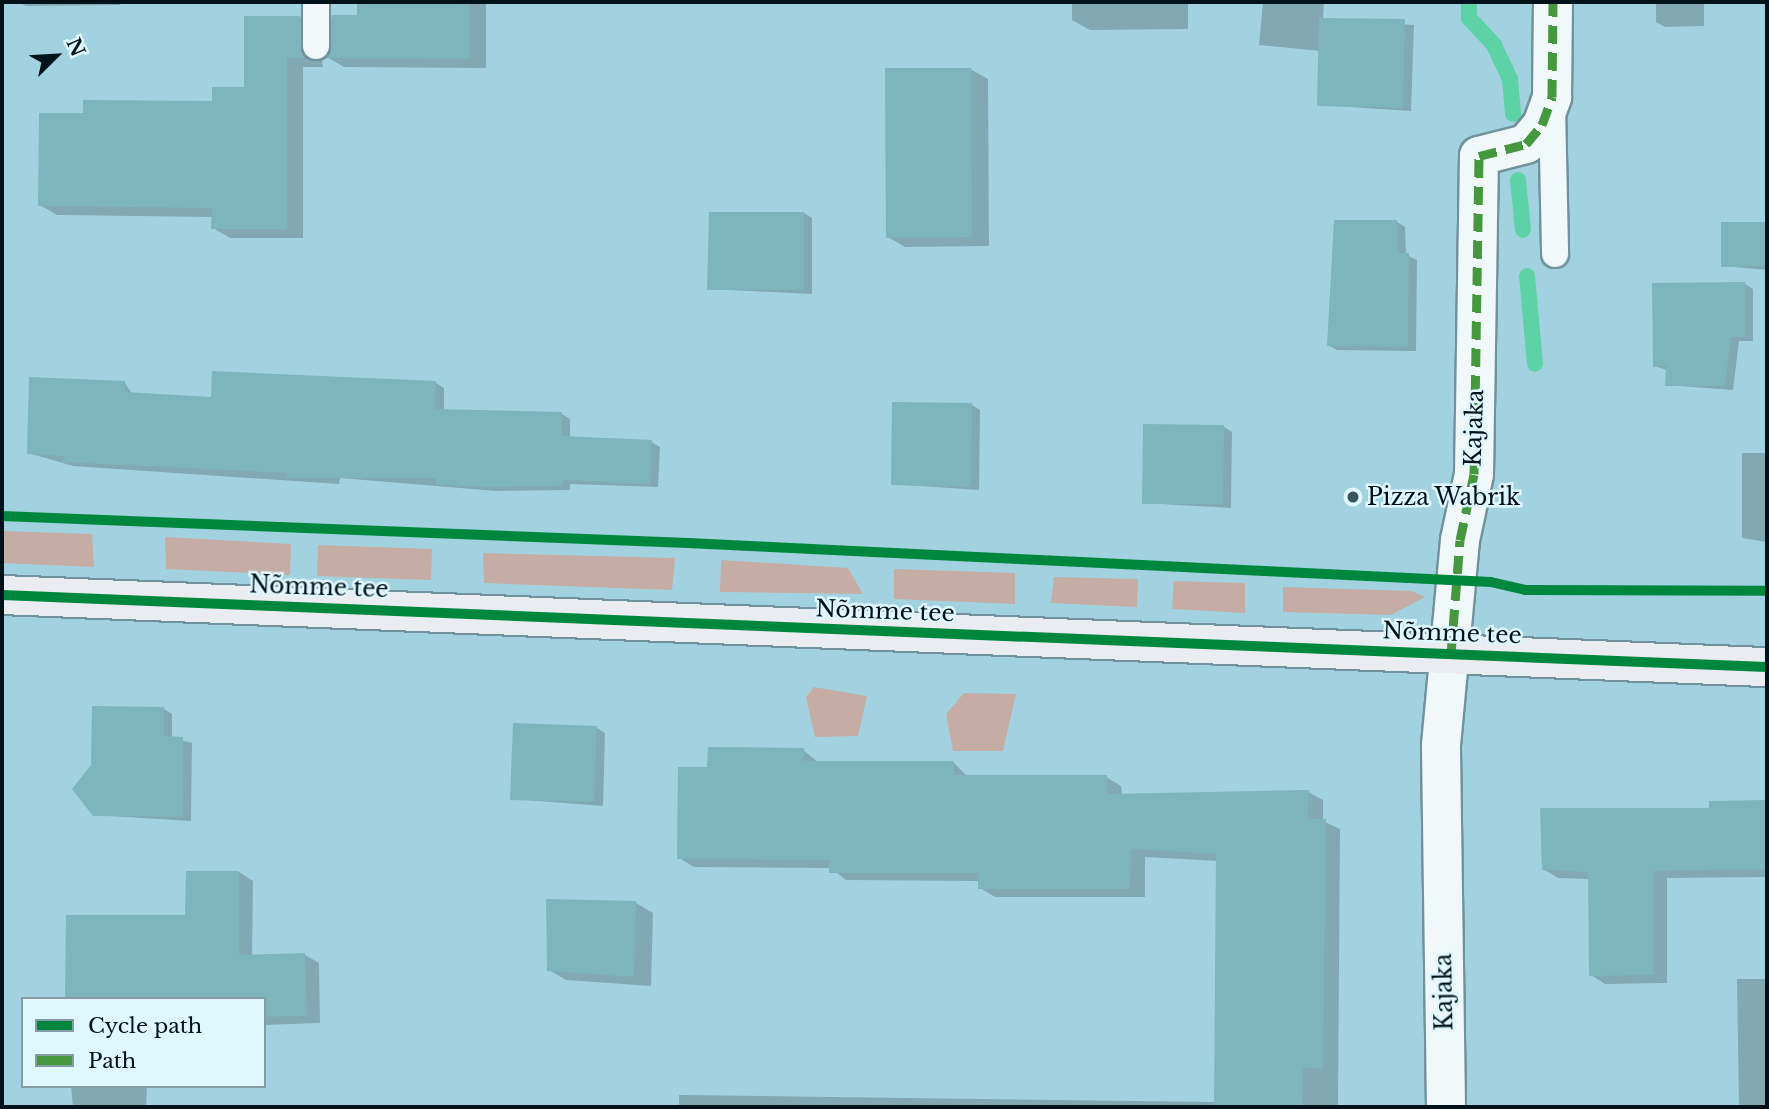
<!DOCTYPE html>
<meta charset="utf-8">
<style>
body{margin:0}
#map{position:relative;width:1769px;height:1109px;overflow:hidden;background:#a2d2e0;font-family:"Libre Baskerville",serif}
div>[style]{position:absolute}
.green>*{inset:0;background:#c5ada5}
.shadow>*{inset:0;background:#0003}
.stream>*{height:16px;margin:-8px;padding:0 8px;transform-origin:8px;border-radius:8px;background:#5dd2a7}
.building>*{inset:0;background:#7eb4bb}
.roads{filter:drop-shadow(2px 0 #6f929c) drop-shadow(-2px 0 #6f929c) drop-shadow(0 2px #6f929c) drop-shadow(0 -2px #6f929c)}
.lane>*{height:26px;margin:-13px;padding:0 13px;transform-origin:13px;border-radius:13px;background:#f1f8fa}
.street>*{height:38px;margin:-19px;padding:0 19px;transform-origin:19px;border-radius:19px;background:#f1f8fa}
.secondary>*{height:38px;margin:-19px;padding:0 19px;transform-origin:19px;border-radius:19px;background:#e9ecf1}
.quiet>*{height:9px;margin-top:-4.5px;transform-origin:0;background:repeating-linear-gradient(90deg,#46983e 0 18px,transparent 0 27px)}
.cycleway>*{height:10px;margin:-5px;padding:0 5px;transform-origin:5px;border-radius:5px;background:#00873e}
.dots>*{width:19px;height:19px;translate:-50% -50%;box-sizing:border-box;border:4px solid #dff7ff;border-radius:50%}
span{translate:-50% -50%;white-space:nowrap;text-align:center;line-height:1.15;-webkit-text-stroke:5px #dff7ff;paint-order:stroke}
.street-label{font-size:23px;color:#001219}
.poi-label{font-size:23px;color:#001219}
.left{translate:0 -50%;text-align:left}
.frame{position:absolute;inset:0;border:4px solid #001219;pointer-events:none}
.legend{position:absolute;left:21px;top:997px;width:245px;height:91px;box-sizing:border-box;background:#dff7ff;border:2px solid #869ba3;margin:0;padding:9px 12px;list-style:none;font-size:21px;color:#001219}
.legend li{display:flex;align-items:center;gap:14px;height:35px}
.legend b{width:35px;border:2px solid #869ba3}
.north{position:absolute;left:21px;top:21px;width:70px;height:70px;-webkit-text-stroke:5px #dff7ff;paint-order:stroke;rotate:66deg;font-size:19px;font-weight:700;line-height:28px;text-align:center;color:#001219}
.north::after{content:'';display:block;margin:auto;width:24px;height:32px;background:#001219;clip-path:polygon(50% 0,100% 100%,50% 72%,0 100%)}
</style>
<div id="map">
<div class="green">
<div style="clip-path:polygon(2px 531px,92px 534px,94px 567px,2px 563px)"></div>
<div style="clip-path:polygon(165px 537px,291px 544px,290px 575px,166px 569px)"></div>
<div style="clip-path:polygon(318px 545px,432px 549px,431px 580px,317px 576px)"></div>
<div style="clip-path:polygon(483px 553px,675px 558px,672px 590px,484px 583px)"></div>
<div style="clip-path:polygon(721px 560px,848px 568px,863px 594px,720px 592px)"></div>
<div style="clip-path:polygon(894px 569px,1015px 573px,1015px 604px,894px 599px)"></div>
<div style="clip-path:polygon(1054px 577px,1138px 579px,1137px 607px,1051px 603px)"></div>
<div style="clip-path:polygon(1174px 581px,1245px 583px,1245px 613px,1172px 609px)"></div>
<div style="clip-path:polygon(1283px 587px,1412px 591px,1425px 597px,1391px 615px,1283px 612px)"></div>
<div style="clip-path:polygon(814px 687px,867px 696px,858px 736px,815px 737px,806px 697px)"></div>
<div style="clip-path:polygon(964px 693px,1016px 694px,1003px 751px,953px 751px,946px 714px)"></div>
</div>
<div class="shadow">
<div style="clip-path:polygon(18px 2px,120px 2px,120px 5px,26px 6px)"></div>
<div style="clip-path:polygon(358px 2px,486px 2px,486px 68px,344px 67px,327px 57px,358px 17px)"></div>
<div style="clip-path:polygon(1072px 2px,1188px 2px,1188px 29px,1090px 30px,1072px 20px)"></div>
<div style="clip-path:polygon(1263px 2px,1324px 2px,1323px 20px,1414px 25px,1411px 111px,1319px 105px,1320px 51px,1259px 45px)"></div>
<div style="clip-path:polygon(1656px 2px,1733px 2px,1733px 3px,1704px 3px,1704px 26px,1665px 27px,1656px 22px)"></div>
<div style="clip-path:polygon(300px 17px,317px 27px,323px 67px,303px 67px,303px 238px,230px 238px,213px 228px,213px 217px,57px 215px,40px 205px,85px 115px,214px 103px,246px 88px)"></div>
<div style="clip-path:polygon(970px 69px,988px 79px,989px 246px,905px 247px,888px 237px)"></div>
<div style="clip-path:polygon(804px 213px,812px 218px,812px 294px,709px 289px)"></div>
<div style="clip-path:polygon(1397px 222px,1405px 227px,1406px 255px,1417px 260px,1416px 351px,1337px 350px,1328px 345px)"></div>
<div style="clip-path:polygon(1767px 223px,1767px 270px,1723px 266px,1723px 224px)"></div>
<div style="clip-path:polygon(1745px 284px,1753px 289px,1753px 341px,1739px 341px,1733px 390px,1667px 385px,1667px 370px,1654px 366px)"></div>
<div style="clip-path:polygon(124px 382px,133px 395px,213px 399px,436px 383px,444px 388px,444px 411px,562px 414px,570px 419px,570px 438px,651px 442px,660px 447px,658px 487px,570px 484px,570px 490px,496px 491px,340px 478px,339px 484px,73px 466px,29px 453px)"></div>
<div style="clip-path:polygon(972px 405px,980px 410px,979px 490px,892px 484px)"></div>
<div style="clip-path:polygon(1224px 427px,1232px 432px,1231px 508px,1144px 503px)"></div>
<div style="clip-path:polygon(1742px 453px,1767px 453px,1767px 542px,1742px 538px)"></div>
<div style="clip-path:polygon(164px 709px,172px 714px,172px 738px,192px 743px,191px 821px,94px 815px)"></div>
<div style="clip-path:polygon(597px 728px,605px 733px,603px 806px,512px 799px)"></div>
<div style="clip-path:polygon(803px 750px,818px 762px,953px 762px,968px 777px,1106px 777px,1121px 786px,1122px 796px,1308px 792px,1323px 800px,1323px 821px,1340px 829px,1338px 1107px,679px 1107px,679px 1095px,1215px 1102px,1218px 861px,1145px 857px,1145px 897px,995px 897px,980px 888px,980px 881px,846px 880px,831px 868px,694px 867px,679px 858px,709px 769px)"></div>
<div style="clip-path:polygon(1767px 801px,1767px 877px,1667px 878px,1667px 983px,1605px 984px,1591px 975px,1590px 879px,1558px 878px,1543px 869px,1711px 810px,1711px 802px)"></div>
<div style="clip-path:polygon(239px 872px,253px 881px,252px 956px,305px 955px,319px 963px,320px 1023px,264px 1025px,264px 999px,187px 917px)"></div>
<div style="clip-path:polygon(636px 903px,653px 913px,651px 986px,566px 980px,549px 970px)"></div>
<div style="clip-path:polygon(1737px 979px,1767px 979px,1767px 1107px,1739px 1107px)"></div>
<div style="clip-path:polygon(71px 1086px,147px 1086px,146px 1107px,73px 1107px)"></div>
</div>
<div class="stream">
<div style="left:1469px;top:2px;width:16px;rotate:90deg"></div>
<div style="left:1469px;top:18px;width:37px;rotate:47deg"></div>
<div style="left:1494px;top:45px;width:38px;rotate:65deg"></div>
<div style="left:1510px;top:79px;width:35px;rotate:85deg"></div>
<div style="left:1518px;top:180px;width:50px;rotate:84.3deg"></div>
<div style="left:1527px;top:276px;width:88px;rotate:84.8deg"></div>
</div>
<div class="building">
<div style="clip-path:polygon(357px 2px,469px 2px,469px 59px,325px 58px,332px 15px,357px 15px)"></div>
<div style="clip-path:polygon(244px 16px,300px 16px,307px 58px,287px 58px,287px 229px,211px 229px,212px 208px,38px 206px,39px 113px,83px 113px,83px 100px,212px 101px,212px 87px,244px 87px)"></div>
<div style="clip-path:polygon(1319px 18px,1405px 19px,1403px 108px,1317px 106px)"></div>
<div style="clip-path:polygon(885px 68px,971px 68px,972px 237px,886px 238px)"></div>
<div style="clip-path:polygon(709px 212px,804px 212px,804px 290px,707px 290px)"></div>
<div style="clip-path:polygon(1334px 220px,1397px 220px,1398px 253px,1409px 253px,1408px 347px,1327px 346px)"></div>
<div style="clip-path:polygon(1721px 222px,1767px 222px,1767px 266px,1721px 267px)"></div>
<div style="clip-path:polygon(1745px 282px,1745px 337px,1731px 337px,1725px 386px,1665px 386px,1666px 366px,1653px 367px,1652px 283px)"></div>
<div style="clip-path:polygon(212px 371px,436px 381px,435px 409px,562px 412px,562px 436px,652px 440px,650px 484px,562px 480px,562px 486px,486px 487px,436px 485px,436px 478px,286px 478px,287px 473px,62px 462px,63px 456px,27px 454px,29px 377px,125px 381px,125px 392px,211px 397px)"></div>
<div style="clip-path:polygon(892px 402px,972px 403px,971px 487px,891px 485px)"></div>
<div style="clip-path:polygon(1143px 424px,1224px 425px,1223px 504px,1142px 504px)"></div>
<div style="clip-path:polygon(92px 706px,164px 707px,164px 736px,183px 737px,183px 817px,93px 816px,72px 789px,91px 765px)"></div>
<div style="clip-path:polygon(513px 723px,597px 726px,594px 802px,510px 800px)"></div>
<div style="clip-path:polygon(708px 747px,804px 748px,804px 761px,953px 761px,954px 775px,1107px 775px,1107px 794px,1309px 790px,1308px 819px,1326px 819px,1323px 1069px,1303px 1068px,1302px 1107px,1214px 1107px,1216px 854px,1131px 849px,1130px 889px,978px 889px,978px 873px,829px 873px,829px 860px,677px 859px,678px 767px,707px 767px)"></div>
<div style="clip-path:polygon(1767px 800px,1767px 869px,1653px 871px,1653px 975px,1589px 976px,1588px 872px,1542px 870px,1540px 808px,1709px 808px,1709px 801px)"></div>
<div style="clip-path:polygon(186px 871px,239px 871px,239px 955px,305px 953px,307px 1016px,264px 1017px,264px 999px,65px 999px,66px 915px,185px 915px)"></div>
<div style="clip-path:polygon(546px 899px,636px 901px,634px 977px,547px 971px)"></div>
</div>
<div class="roads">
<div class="lane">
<div style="left:316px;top:2px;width:44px;rotate:90deg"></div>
<div style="left:1552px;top:106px;width:148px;rotate:88.8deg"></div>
</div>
<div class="street">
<div style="left:1446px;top:1107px;width:362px;rotate:-90.8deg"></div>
<div style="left:1441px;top:745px;width:206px;rotate:-84.7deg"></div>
<div style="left:1460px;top:540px;width:67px;rotate:-78deg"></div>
<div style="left:1474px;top:474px;width:318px;rotate:-89.1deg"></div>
<div style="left:1479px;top:156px;width:49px;rotate:-14.3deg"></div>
<div style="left:1526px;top:144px;width:25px;rotate:-50deg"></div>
<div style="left:1542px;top:125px;width:30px;rotate:-70deg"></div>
<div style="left:1552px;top:97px;width:95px;rotate:-89.4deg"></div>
</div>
<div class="secondary">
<div style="left:2px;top:595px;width:1766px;rotate:2.34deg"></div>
</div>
</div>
<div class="quiet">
<div style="left:1451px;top:654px;width:114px;rotate:-85.5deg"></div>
<div style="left:1460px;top:540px;width:67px;rotate:-78deg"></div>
<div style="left:1474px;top:474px;width:318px;rotate:-89.1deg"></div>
<div style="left:1479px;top:156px;width:49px;rotate:-14.3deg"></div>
<div style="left:1526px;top:144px;width:25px;rotate:-50deg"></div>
<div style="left:1542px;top:125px;width:30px;rotate:-70deg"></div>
<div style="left:1552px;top:97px;width:95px;rotate:-89.4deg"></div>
</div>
<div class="cycleway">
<div style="left:2px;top:516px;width:687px;rotate:2.25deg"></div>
<div style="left:688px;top:543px;width:804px;rotate:2.78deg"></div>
<div style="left:1491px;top:582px;width:35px;rotate:13deg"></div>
<div style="left:1525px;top:590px;width:242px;rotate:0.2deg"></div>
<div style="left:2px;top:595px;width:1766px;rotate:2.34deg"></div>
</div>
<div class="dots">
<div style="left:1353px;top:497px;background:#39555f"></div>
</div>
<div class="street-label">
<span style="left:1474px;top:428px;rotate:-88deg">Kajaka</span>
<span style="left:319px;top:587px;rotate:2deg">Nõmme tee</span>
<span style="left:885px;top:611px;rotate:2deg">Nõmme tee</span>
<span style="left:1452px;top:633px;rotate:2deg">Nõmme tee</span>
<span style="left:1444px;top:992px;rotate:-91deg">Kajaka</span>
</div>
<div class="poi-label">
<span class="left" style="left:1367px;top:497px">Pizza Wabrik</span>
</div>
<div class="frame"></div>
<ul class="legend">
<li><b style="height:9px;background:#00873e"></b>Cycle path</li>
<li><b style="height:9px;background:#46983e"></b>Path</li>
</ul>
<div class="north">N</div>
</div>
